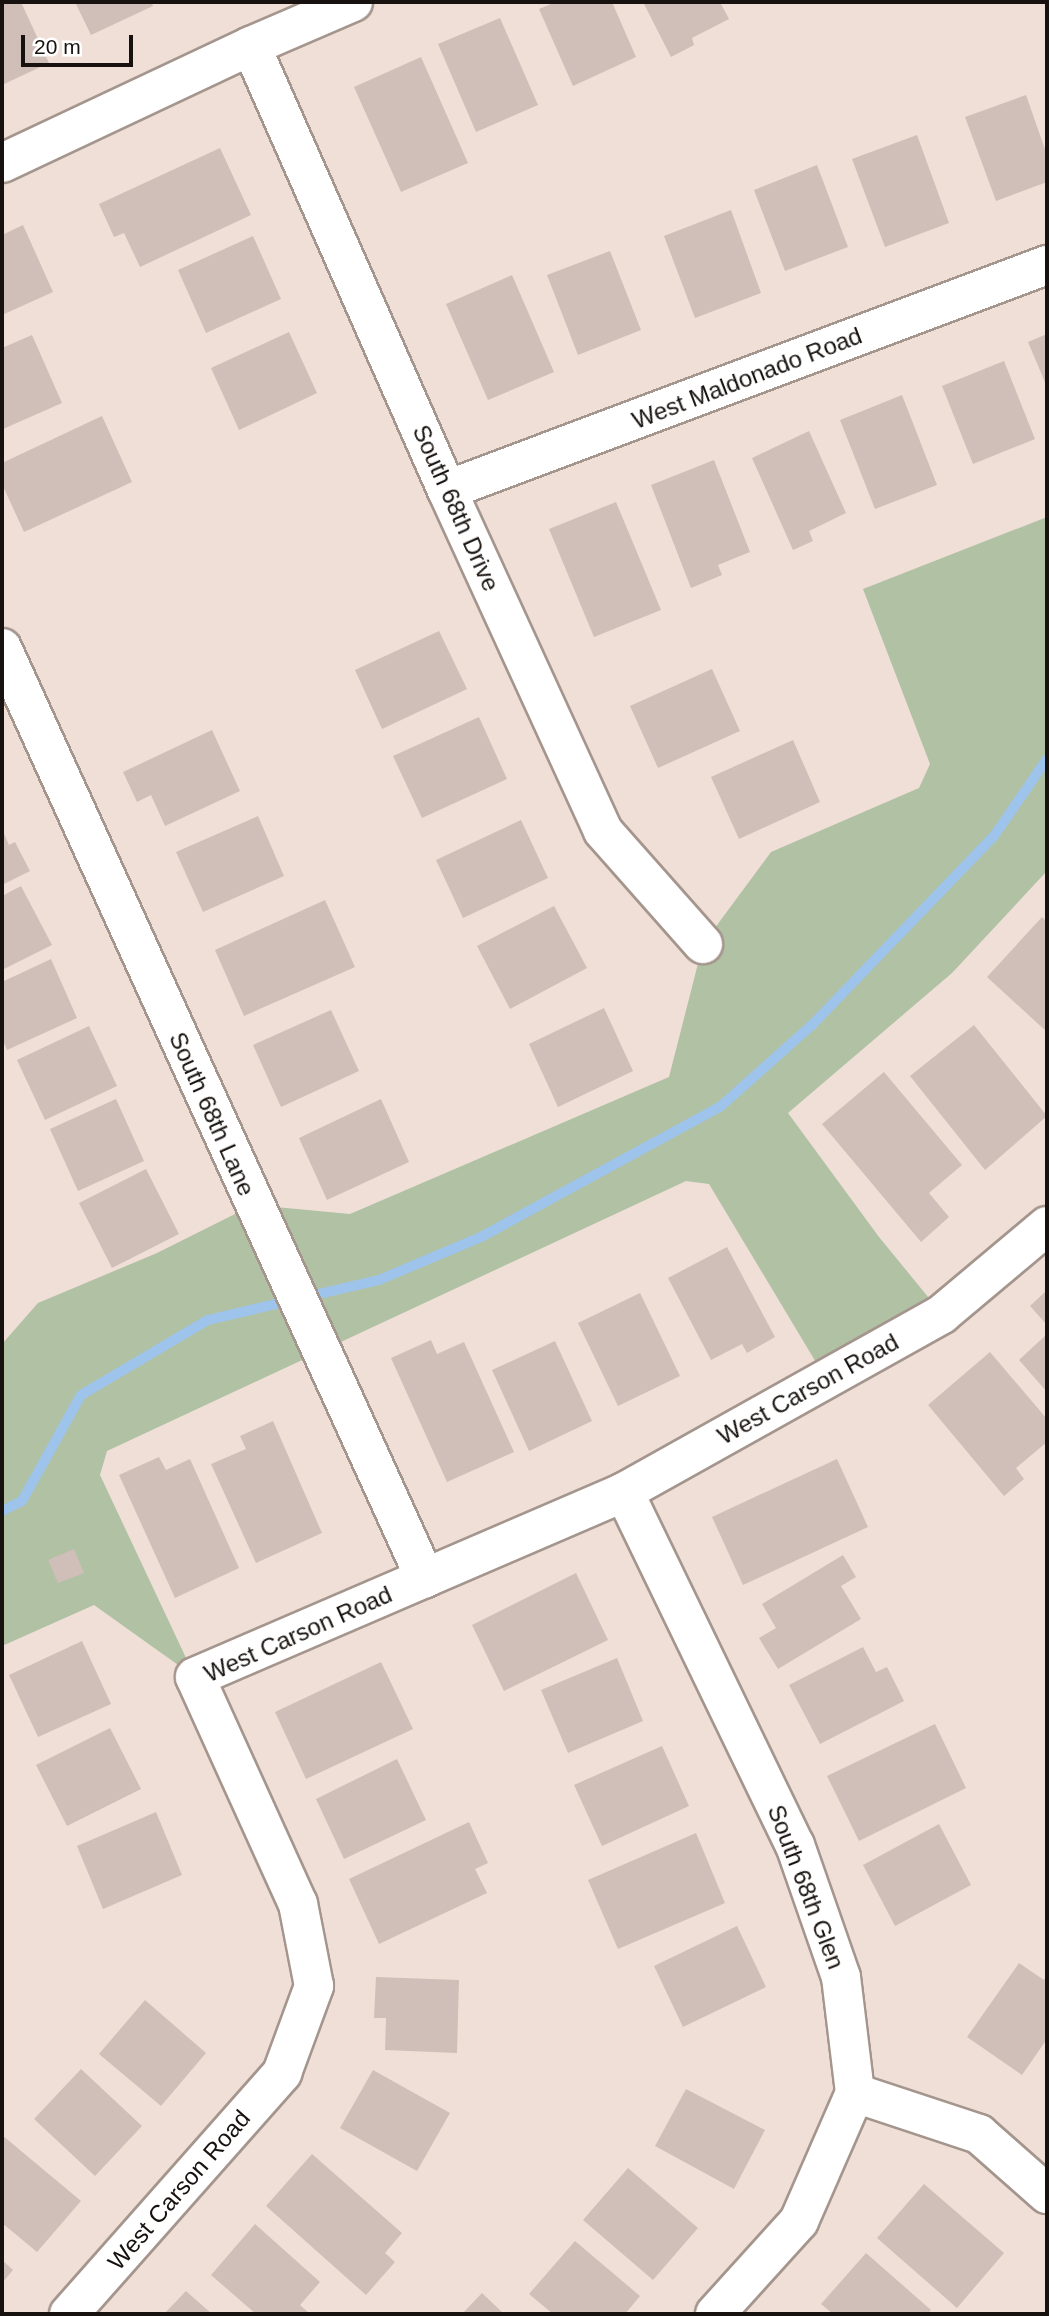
<!DOCTYPE html>
<style>
body{margin:0}
#map{position:relative;width:1049px;height:2316px;overflow:hidden;background:#efdfd7;font-family:Helvetica,sans-serif}
div>[style]{position:absolute}
.green>*{inset:0;background:#b0c1a4}
.stream>*{height:10px;margin:-5px;padding:0 5px;transform-origin:5px;border-radius:5px;background:#9ec4ec}
.building>*{inset:0;background:#cfbfb8}
.roads{filter:drop-shadow(2px 0 #a4958d) drop-shadow(-2px 0 #a4958d) drop-shadow(0 2px #a4958d) drop-shadow(0 -2px #a4958d)}
.minor>*{height:38px;margin:-19px;padding:0 19px;transform-origin:19px;border-radius:19px;background:#fff}
span{translate:-50% -50%;white-space:nowrap;text-align:center;line-height:1.15;-webkit-text-stroke:6px #fff;paint-order:stroke}
.street-label{font-size:24px;color:#17120f}
.frame{position:absolute;inset:0;border:4px solid #17120f;pointer-events:none}
.scale{position:absolute;left:21px;top:35px;width:112px;height:32px;box-sizing:border-box;border:4px solid #17120f;border-top:0;padding-left:9px;font-size:21px;line-height:24px;white-space:nowrap;color:#17120f;-webkit-text-stroke:5px #fff;paint-order:stroke}
</style>
<div id="map">
<div class="green">
<div style="clip-path:polygon(1047px 517px,1047px 871px,952px 973px,788px 1113px,879px 1237px,942px 1314px,826px 1379px,709px 1184px,686px 1181px,107px 1451px,100px 1475px,195px 1677px,94px 1605px,2px 1646px,2px 1344px,38px 1303px,157px 1253px,253px 1205px,350px 1214px,669px 1077px,703px 944px,771px 852px,919px 788px,930px 764px,863px 589px)"></div>
</div>
<div class="stream">
<div style="left:2px;top:1511px;width:22px;rotate:-27deg"></div>
<div style="left:22px;top:1501px;width:121px;rotate:-60.9deg"></div>
<div style="left:81px;top:1395px;width:147px;rotate:-30.6deg"></div>
<div style="left:208px;top:1320px;width:176px;rotate:-13.2deg"></div>
<div style="left:379px;top:1280px;width:111px;rotate:-22.9deg"></div>
<div style="left:481px;top:1237px;width:273px;rotate:-28.6deg"></div>
<div style="left:721px;top:1106px;width:122px;rotate:-41.7deg"></div>
<div style="left:812px;top:1025px;width:262px;rotate:-46.1deg"></div>
<div style="left:994px;top:836px;width:93px;rotate:-55.5deg"></div>
</div>
<div class="building">
<div style="clip-path:polygon(2px 2px,21px 2px,49px 63px,2px 85px)"></div>
<div style="clip-path:polygon(75px 2px,151px 2px,153px 6px,91px 35px)"></div>
<div style="clip-path:polygon(556px 2px,612px 2px,636px 57px,573px 86px,539px 9px)"></div>
<div style="clip-path:polygon(643px 2px,720px 2px,729px 19px,692px 38px,694px 45px,671px 57px)"></div>
<div style="clip-path:polygon(500px 18px,538px 105px,476px 132px,438px 44px)"></div>
<div style="clip-path:polygon(421px 57px,468px 163px,401px 192px,354px 87px)"></div>
<div style="clip-path:polygon(1026px 95px,1047px 155px,1047px 182px,996px 201px,965px 117px)"></div>
<div style="clip-path:polygon(917px 135px,949px 223px,885px 247px,852px 159px)"></div>
<div style="clip-path:polygon(220px 148px,251px 215px,140px 267px,124px 233px,114px 237px,99px 204px)"></div>
<div style="clip-path:polygon(817px 165px,848px 247px,785px 271px,754px 190px)"></div>
<div style="clip-path:polygon(731px 210px,761px 293px,695px 318px,664px 236px)"></div>
<div style="clip-path:polygon(23px 225px,53px 292px,2px 315px,2px 235px)"></div>
<div style="clip-path:polygon(253px 236px,281px 299px,206px 333px,178px 270px)"></div>
<div style="clip-path:polygon(610px 251px,641px 330px,578px 355px,547px 275px)"></div>
<div style="clip-path:polygon(512px 275px,554px 372px,488px 400px,446px 304px)"></div>
<div style="clip-path:polygon(289px 332px,317px 393px,239px 430px,211px 368px)"></div>
<div style="clip-path:polygon(1047px 334px,1047px 387px,1028px 342px)"></div>
<div style="clip-path:polygon(32px 335px,62px 403px,3px 429px,2px 348px)"></div>
<div style="clip-path:polygon(1004px 361px,1035px 439px,973px 464px,942px 386px)"></div>
<div style="clip-path:polygon(902px 395px,937px 485px,875px 509px,840px 420px)"></div>
<div style="clip-path:polygon(102px 416px,132px 482px,24px 532px,2px 484px,2px 463px)"></div>
<div style="clip-path:polygon(809px 431px,846px 513px,809px 531px,813px 541px,793px 550px,752px 458px)"></div>
<div style="clip-path:polygon(714px 460px,750px 552px,718px 565px,722px 575px,691px 588px,651px 485px)"></div>
<div style="clip-path:polygon(616px 502px,661px 610px,594px 637px,549px 529px)"></div>
<div style="clip-path:polygon(439px 631px,467px 689px,382px 729px,355px 670px)"></div>
<div style="clip-path:polygon(712px 669px,740px 731px,658px 768px,630px 706px)"></div>
<div style="clip-path:polygon(479px 717px,507px 779px,422px 818px,393px 756px)"></div>
<div style="clip-path:polygon(212px 730px,240px 791px,165px 826px,151px 795px,137px 802px,123px 772px)"></div>
<div style="clip-path:polygon(793px 740px,820px 802px,739px 839px,711px 777px)"></div>
<div style="clip-path:polygon(258px 816px,284px 876px,203px 912px,176px 852px)"></div>
<div style="clip-path:polygon(521px 820px,548px 878px,463px 918px,436px 860px)"></div>
<div style="clip-path:polygon(2px 829px,9px 845px,15px 842px,30px 871px,2px 885px)"></div>
<div style="clip-path:polygon(21px 886px,52px 945px,2px 970px,2px 896px)"></div>
<div style="clip-path:polygon(325px 900px,355px 967px,244px 1016px,215px 950px)"></div>
<div style="clip-path:polygon(554px 906px,587px 968px,510px 1009px,477px 946px)"></div>
<div style="clip-path:polygon(1042px 917px,1047px 922px,1047px 1032px,987px 977px)"></div>
<div style="clip-path:polygon(51px 959px,77px 1018px,7px 1050px,2px 1038px,2px 982px)"></div>
<div style="clip-path:polygon(604px 1008px,633px 1071px,558px 1107px,529px 1044px)"></div>
<div style="clip-path:polygon(331px 1010px,359px 1071px,281px 1107px,253px 1045px)"></div>
<div style="clip-path:polygon(974px 1025px,1047px 1116px,985px 1170px,910px 1076px)"></div>
<div style="clip-path:polygon(89px 1026px,117px 1086px,45px 1120px,17px 1060px)"></div>
<div style="clip-path:polygon(884px 1072px,962px 1165px,929px 1193px,949px 1217px,921px 1242px,822px 1124px)"></div>
<div style="clip-path:polygon(116px 1099px,144px 1161px,78px 1191px,50px 1129px)"></div>
<div style="clip-path:polygon(381px 1099px,409px 1162px,327px 1200px,299px 1138px)"></div>
<div style="clip-path:polygon(146px 1169px,179px 1234px,112px 1268px,79px 1203px)"></div>
<div style="clip-path:polygon(727px 1247px,775px 1337px,747px 1353px,742px 1344px,711px 1360px,668px 1278px)"></div>
<div style="clip-path:polygon(1047px 1290px,1047px 1325px,1030px 1306px)"></div>
<div style="clip-path:polygon(640px 1293px,680px 1376px,618px 1406px,578px 1323px)"></div>
<div style="clip-path:polygon(1047px 1334px,1047px 1392px,1019px 1360px)"></div>
<div style="clip-path:polygon(431px 1340px,437px 1354px,464px 1342px,514px 1452px,447px 1482px,391px 1358px)"></div>
<div style="clip-path:polygon(555px 1341px,592px 1421px,529px 1451px,492px 1370px)"></div>
<div style="clip-path:polygon(990px 1352px,1047px 1419px,1047px 1442px,1016px 1468px,1024px 1479px,1004px 1496px,928px 1405px)"></div>
<div style="clip-path:polygon(273px 1421px,322px 1533px,256px 1563px,211px 1464px,246px 1449px,240px 1436px)"></div>
<div style="clip-path:polygon(159px 1457px,166px 1470px,190px 1459px,239px 1568px,175px 1598px,119px 1475px)"></div>
<div style="clip-path:polygon(837px 1459px,868px 1527px,743px 1585px,712px 1517px)"></div>
<div style="clip-path:polygon(74px 1549px,84px 1573px,58px 1583px,48px 1560px)"></div>
<div style="clip-path:polygon(843px 1555px,856px 1577px,841px 1586px,861px 1619px,778px 1669px,759px 1638px,776px 1628px,762px 1604px)"></div>
<div style="clip-path:polygon(576px 1573px,608px 1640px,504px 1691px,472px 1625px)"></div>
<div style="clip-path:polygon(82px 1641px,111px 1704px,38px 1737px,9px 1675px)"></div>
<div style="clip-path:polygon(863px 1647px,876px 1672px,887px 1667px,904px 1701px,820px 1744px,789px 1685px)"></div>
<div style="clip-path:polygon(617px 1658px,643px 1721px,568px 1753px,541px 1690px)"></div>
<div style="clip-path:polygon(381px 1662px,413px 1729px,306px 1779px,275px 1712px)"></div>
<div style="clip-path:polygon(935px 1724px,966px 1788px,859px 1841px,827px 1776px)"></div>
<div style="clip-path:polygon(110px 1728px,141px 1789px,67px 1826px,36px 1765px)"></div>
<div style="clip-path:polygon(662px 1746px,689px 1806px,602px 1846px,574px 1785px)"></div>
<div style="clip-path:polygon(397px 1759px,426px 1820px,344px 1859px,316px 1799px)"></div>
<div style="clip-path:polygon(156px 1812px,182px 1875px,103px 1909px,77px 1846px)"></div>
<div style="clip-path:polygon(469px 1822px,488px 1863px,475px 1869px,487px 1893px,379px 1944px,349px 1879px)"></div>
<div style="clip-path:polygon(939px 1824px,971px 1885px,895px 1926px,863px 1865px)"></div>
<div style="clip-path:polygon(696px 1833px,725px 1903px,618px 1949px,588px 1880px)"></div>
<div style="clip-path:polygon(737px 1926px,766px 1987px,683px 2027px,654px 1966px)"></div>
<div style="clip-path:polygon(1019px 1963px,1044px 1980px,1047px 1975px,1047px 2039px,1022px 2075px,967px 2037px)"></div>
<div style="clip-path:polygon(376px 1977px,459px 1980px,457px 2053px,385px 2050px,386px 2018px,374px 2018px)"></div>
<div style="clip-path:polygon(145px 2000px,206px 2053px,161px 2106px,99px 2054px)"></div>
<div style="clip-path:polygon(81px 2069px,142px 2126px,95px 2176px,34px 2119px)"></div>
<div style="clip-path:polygon(373px 2070px,450px 2113px,417px 2171px,340px 2128px)"></div>
<div style="clip-path:polygon(686px 2089px,765px 2130px,734px 2189px,655px 2146px)"></div>
<div style="clip-path:polygon(2px 2135px,81px 2201px,37px 2252px,2px 2223px)"></div>
<div style="clip-path:polygon(312px 2154px,402px 2233px,385px 2253px,395px 2262px,366px 2295px,266px 2206px)"></div>
<div style="clip-path:polygon(628px 2168px,698px 2228px,653px 2280px,583px 2220px)"></div>
<div style="clip-path:polygon(924px 2184px,1004px 2253px,957px 2308px,877px 2238px)"></div>
<div style="clip-path:polygon(255px 2224px,320px 2282px,300px 2305px,310px 2314px,256px 2314px,211px 2275px)"></div>
<div style="clip-path:polygon(575px 2241px,640px 2296px,625px 2314px,553px 2314px,529px 2294px)"></div>
<div style="clip-path:polygon(866px 2253px,931px 2310px,928px 2314px,833px 2314px,821px 2304px)"></div>
<div style="clip-path:polygon(2px 2260px,13px 2270px,2px 2283px)"></div>
<div style="clip-path:polygon(186px 2291px,212px 2314px,164px 2314px)"></div>
<div style="clip-path:polygon(482px 2293px,504px 2314px,462px 2314px)"></div>
</div>
<div class="roads">
<div class="minor">
<div style="left:251px;top:46px;width:485px;rotate:66.2deg"></div>
<div style="left:447px;top:490px;width:375px;rotate:65.4deg"></div>
<div style="left:603px;top:831px;width:151px;rotate:48.5deg"></div>
<div style="left:2px;top:163px;width:275px;rotate:-25.2deg"></div>
<div style="left:251px;top:46px;width:111px;rotate:-23.3deg"></div>
<div style="left:447px;top:490px;width:641px;rotate:-20.56deg"></div>
<div style="left:2px;top:648px;width:1022px;rotate:65.54deg"></div>
<div style="left:624px;top:1492px;width:392px;rotate:64.2deg"></div>
<div style="left:795px;top:1845px;width:140px;rotate:70.8deg"></div>
<div style="left:841px;top:1977px;width:117px;rotate:83.1deg"></div>
<div style="left:855px;top:2093px;width:131px;rotate:18.3deg"></div>
<div style="left:979px;top:2134px;width:91px;rotate:41.4deg"></div>
<div style="left:69px;top:2314px;width:322px;rotate:-48.5deg"></div>
<div style="left:282px;top:2073px;width:93px;rotate:-69.8deg"></div>
<div style="left:314px;top:1986px;width:84px;rotate:-101deg"></div>
<div style="left:298px;top:1904px;width:249px;rotate:-114.4deg"></div>
<div style="left:195px;top:1677px;width:467px;rotate:-23.3deg"></div>
<div style="left:624px;top:1492px;width:364px;rotate:-29.2deg"></div>
<div style="left:942px;top:1314px;width:137px;rotate:-40deg"></div>
<div style="left:715px;top:2314px;width:125px;rotate:-47.9deg"></div>
<div style="left:799px;top:2221px;width:140px;rotate:-66.4deg"></div>
</div>
</div>
<div class="street-label">
<span style="left:747px;top:378px;rotate:-21deg">West Maldonado Road</span>
<span style="left:456px;top:508px;rotate:66deg">South 68th Drive</span>
<span style="left:212px;top:1114px;rotate:66deg">South 68th Lane</span>
<span style="left:808px;top:1389px;rotate:-29deg">West Carson Road</span>
<span style="left:298px;top:1634px;rotate:-24deg">West Carson Road</span>
<span style="left:806px;top:1887px;rotate:69deg">South 68th Glen</span>
<span style="left:179px;top:2190px;rotate:-49deg">West Carson Road</span>
</div>
<div class="frame"></div>
<div class="scale">20 m</div>
</div>
